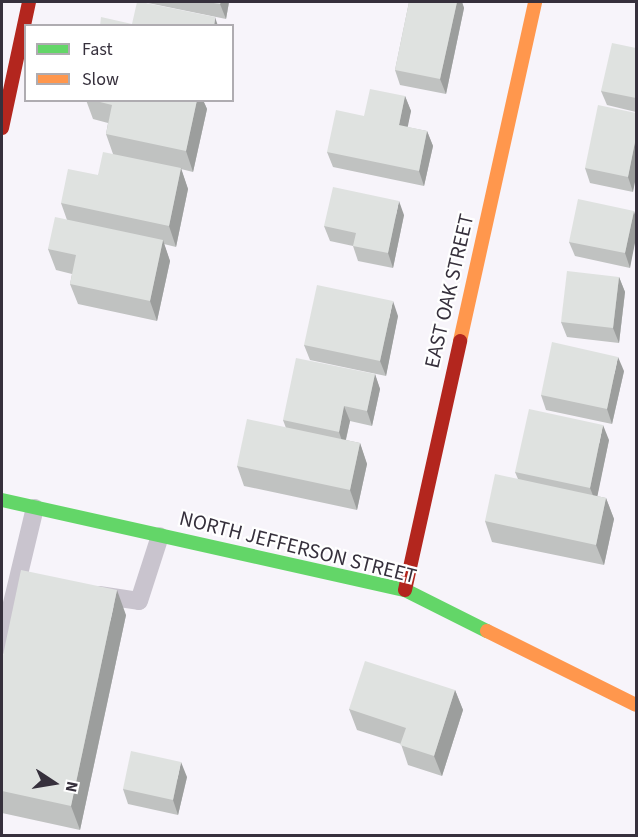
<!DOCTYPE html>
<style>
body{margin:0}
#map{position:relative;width:638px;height:837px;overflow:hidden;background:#f7f4fa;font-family:"Source Sans 3",sans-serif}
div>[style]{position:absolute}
.lane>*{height:18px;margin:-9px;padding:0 9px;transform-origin:9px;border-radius:9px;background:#c9c4ce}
.fast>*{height:14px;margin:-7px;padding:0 7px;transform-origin:7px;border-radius:7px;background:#63d668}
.slow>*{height:14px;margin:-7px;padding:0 7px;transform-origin:7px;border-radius:7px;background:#ff974d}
.jam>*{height:14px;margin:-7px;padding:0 7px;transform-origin:7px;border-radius:7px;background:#b3261e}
.wall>*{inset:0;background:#c0c2c1}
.shaded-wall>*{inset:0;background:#9c9e9d}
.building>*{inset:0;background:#dfe2e0}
span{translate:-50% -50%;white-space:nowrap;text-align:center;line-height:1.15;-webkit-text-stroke:4.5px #fff;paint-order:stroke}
.street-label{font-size:21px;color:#36303c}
.frame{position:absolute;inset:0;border:3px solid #36303c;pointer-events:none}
.legend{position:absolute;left:24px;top:24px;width:210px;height:78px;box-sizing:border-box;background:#fff;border:2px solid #afacb1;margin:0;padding:8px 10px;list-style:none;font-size:18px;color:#36303c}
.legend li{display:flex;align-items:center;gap:12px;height:30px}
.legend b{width:30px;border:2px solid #afacb1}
.north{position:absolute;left:24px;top:753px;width:60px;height:60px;-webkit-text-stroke:4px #fff;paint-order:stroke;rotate:102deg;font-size:16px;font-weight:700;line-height:24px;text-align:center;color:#36303c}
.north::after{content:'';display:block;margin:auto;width:21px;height:27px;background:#36303c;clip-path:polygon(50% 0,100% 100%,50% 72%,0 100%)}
</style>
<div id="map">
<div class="lane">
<div style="left:99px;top:595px;width:40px;rotate:8.5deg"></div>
<div style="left:139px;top:601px;width:68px;rotate:-72.1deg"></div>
<div style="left:2px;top:645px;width:141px;rotate:-76.5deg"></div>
</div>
<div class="fast">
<div style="left:2px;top:500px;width:413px;rotate:12.6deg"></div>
<div style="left:405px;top:590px;width:92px;rotate:26.6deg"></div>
</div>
<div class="slow">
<div style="left:460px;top:341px;width:347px;rotate:-77.5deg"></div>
<div style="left:487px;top:631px;width:166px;rotate:26.4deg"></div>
</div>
<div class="jam">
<div style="left:2px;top:128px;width:129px;rotate:-77.9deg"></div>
<div style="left:405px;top:590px;width:255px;rotate:-77.5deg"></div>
</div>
<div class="wall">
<div style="clip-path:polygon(143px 2px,229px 2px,226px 19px)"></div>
<div style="clip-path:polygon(409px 2px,462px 2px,464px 8px,446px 94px,400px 85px,395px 70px)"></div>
<div style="clip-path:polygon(636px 48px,636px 112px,607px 105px,601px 91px)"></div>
<div style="clip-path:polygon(405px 96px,411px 111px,407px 127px,427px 131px,433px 146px,424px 186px,333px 167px,327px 152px,364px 116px)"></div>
<div style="clip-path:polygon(86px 100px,203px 100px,207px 109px,193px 172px,181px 169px,188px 189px,176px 247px,164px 244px,170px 261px,157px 321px,78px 304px,70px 284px,72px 274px,56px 270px,48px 249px,67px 220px,61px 203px,98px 175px,113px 154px,106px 134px,108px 123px,93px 119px)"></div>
<div style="clip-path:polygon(636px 113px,633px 192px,590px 183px,585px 168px)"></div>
<div style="clip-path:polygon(634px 211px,630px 268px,575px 256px,569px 242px)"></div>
<div style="clip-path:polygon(404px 215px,393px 268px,358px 261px,353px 246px,330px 241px,324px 226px)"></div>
<div style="clip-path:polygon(619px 277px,625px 292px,619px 343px,567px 337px,561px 322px)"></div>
<div style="clip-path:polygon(398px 316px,386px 376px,310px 360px,304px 345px)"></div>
<div style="clip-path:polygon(624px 371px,612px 424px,546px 410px,541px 395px)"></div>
<div style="clip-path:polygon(375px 374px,380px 389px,372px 426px,350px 421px,346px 440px,360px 443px,367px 464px,357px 510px,244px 486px,237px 466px,286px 428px,283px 420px)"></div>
<div style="clip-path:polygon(609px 440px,597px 496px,606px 498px,614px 519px,604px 565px,492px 542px,485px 521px,518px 479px,515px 472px)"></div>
<div style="clip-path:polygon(126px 615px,80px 830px,2px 813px,2px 660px)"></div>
<div style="clip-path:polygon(455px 690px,463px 710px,442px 776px,408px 765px,401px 744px,357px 730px,349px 709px)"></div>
<div style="clip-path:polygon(187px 777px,178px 815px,128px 804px,123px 789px)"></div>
</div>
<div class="shaded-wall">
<div style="clip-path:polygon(221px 2px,229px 2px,226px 19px,220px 4px)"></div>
<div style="clip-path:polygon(457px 2px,462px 2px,464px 8px,446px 94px,440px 79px)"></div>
<div style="clip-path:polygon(215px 17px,218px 26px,214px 26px)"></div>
<div style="clip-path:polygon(405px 96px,411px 111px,405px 140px,399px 125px)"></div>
<div style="clip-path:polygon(197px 100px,203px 100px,207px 109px,193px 172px,186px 151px)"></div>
<div style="clip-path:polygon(427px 131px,433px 146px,424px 186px,419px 171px)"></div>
<div style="clip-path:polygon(636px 137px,636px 177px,633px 192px,628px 177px)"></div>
<div style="clip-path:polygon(181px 168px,188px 189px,176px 247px,169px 226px)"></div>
<div style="clip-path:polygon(399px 201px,404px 215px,393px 268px,388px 253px)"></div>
<div style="clip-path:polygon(634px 211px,636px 218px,636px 238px,630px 268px,625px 253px)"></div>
<div style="clip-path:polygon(163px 240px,170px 261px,157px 321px,150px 301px)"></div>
<div style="clip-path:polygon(619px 277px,625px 292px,619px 343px,613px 328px)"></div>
<div style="clip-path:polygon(393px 301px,398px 316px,386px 376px,380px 361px)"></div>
<div style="clip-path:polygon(618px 357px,624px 371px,612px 424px,607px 409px)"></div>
<div style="clip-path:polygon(375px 374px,380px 389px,372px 426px,367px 411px)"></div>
<div style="clip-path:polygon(344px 406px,350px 421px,344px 447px,339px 432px)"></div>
<div style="clip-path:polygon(603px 425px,609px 440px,596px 503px,590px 488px)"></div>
<div style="clip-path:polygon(360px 443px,367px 464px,357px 510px,350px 490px)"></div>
<div style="clip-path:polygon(606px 498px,614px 519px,604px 565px,596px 545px)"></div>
<div style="clip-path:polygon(117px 590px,126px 615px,80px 830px,71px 806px)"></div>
<div style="clip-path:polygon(455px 690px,463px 710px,442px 776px,434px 756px)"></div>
<div style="clip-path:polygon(181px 762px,187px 777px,178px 815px,173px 800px)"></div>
</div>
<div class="building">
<div style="clip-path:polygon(137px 2px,141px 2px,215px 17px,214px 26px,100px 26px,101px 17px,132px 24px)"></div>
<div style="clip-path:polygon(207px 2px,221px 2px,220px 4px)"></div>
<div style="clip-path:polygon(409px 2px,457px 2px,440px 79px,395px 70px)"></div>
<div style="clip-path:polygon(612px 43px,636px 48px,636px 98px,601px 91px)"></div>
<div style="clip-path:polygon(370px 89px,405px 96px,399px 125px,427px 131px,419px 171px,327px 152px,336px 110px,364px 116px)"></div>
<div style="clip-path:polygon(92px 100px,197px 100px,186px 151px,106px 134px,112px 105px)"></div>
<div style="clip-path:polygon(598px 105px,636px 113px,636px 137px,628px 177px,585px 168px)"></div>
<div style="clip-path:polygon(103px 152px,181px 168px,169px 226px,61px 203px,68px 169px,98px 175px)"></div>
<div style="clip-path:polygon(333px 187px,399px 201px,388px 253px,353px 246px,356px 233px,324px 226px)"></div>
<div style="clip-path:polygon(578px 199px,634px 211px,625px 253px,569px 242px)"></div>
<div style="clip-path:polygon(55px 217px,163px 240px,150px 301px,70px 284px,76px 255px,48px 249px)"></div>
<div style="clip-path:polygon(567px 271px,619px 277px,613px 328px,561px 322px)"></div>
<div style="clip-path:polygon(317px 285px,393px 301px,380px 361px,304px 345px)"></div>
<div style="clip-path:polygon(552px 342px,618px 357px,607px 409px,541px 395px)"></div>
<div style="clip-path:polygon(296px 358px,375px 374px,367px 411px,344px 406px,339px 432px,283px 420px)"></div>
<div style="clip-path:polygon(529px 409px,603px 425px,590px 488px,515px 472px)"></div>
<div style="clip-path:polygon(247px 419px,360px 443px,350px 490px,237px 466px)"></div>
<div style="clip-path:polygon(495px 474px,606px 498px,596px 545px,485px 521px)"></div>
<div style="clip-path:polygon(21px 570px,117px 590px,71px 806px,2px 791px,2px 660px)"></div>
<div style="clip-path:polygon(365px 661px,455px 690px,434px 756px,400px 745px,406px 728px,349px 709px)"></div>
<div style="clip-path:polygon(131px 751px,181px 762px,173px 800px,123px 789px)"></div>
</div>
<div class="street-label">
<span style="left:449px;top:291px;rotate:-77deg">EAST OAK STREET</span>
<span style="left:298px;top:547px;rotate:14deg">NORTH JEFFERSON STREET</span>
</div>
<div class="frame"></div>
<ul class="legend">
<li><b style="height:8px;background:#63d668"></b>Fast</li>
<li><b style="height:8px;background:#ff974d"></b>Slow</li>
</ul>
<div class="north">N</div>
</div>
